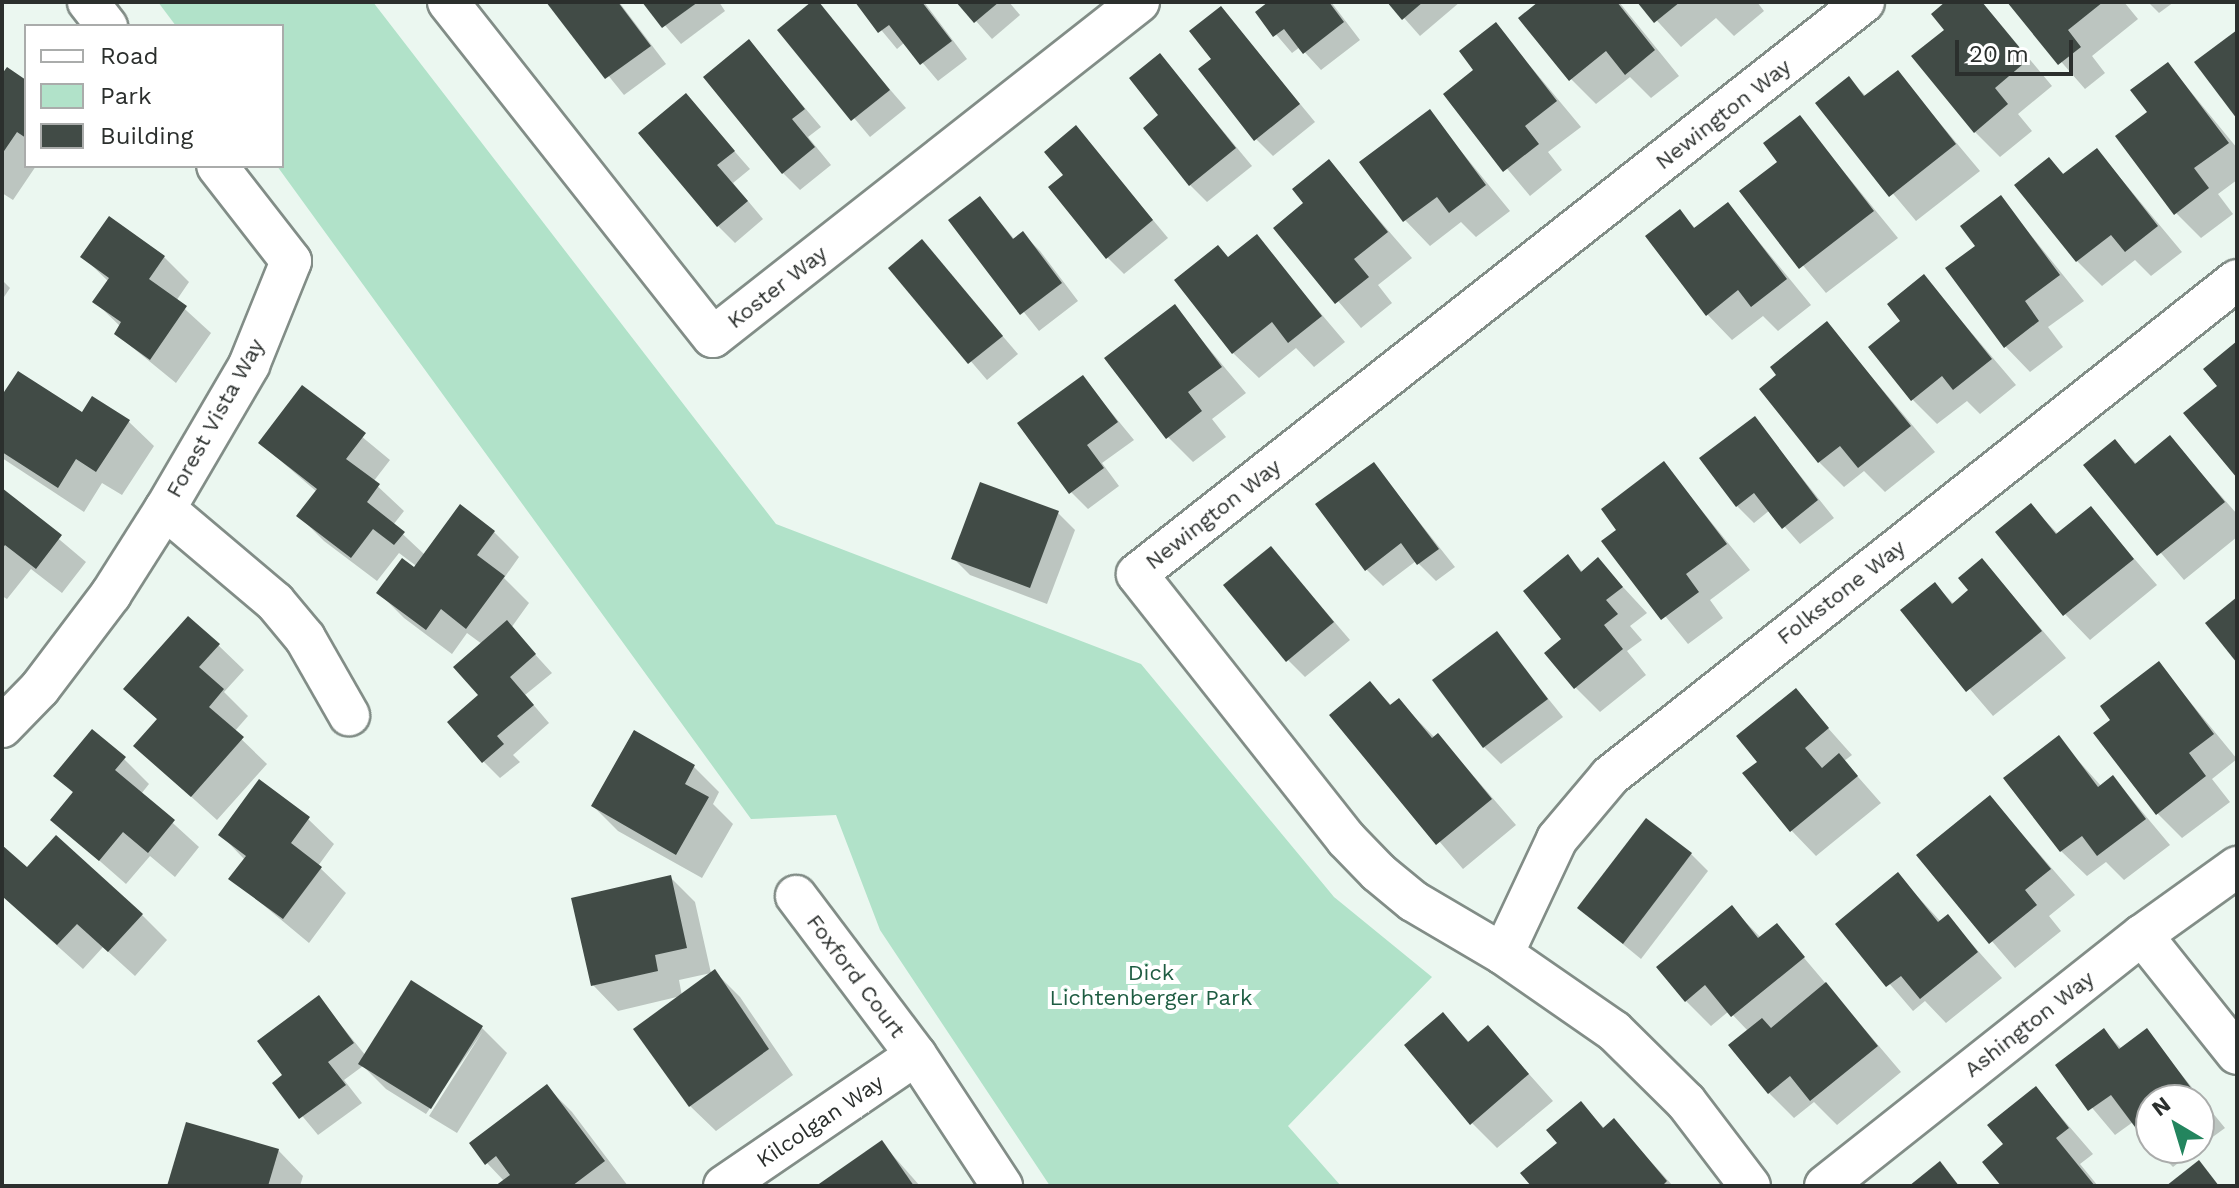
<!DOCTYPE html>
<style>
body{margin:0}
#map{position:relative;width:2239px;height:1188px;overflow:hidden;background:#ebf7f0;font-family:"Work Sans",sans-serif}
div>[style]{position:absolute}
.green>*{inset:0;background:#b1e2c9}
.shadow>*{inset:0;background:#0003}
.building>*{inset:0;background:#414b46}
.roads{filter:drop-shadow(2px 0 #828d87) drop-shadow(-2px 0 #828d87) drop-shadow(0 2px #828d87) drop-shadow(0 -2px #828d87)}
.minor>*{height:40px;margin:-20px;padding:0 20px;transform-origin:20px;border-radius:20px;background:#fff}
span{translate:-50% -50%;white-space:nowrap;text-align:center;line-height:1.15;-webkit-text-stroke:8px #fff;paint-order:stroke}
.street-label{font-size:22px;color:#2b2f2d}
.park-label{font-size:22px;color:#1e5c42}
.frame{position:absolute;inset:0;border:4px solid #2b2f2d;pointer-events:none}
.legend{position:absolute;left:24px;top:24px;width:260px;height:144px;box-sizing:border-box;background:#fff;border:2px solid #aaacab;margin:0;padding:10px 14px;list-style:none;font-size:24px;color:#2b2f2d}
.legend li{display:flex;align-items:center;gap:16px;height:40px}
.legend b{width:40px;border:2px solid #aaacab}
.north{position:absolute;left:2135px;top:1084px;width:80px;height:80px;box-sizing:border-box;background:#fff;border:2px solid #aaacab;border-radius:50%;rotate:322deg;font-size:22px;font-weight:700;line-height:32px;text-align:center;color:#2b2f2d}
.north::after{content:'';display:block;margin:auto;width:28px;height:36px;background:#23855e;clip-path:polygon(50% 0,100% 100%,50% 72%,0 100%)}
.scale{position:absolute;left:1955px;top:40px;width:118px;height:36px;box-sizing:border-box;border:4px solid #2b2f2d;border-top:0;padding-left:10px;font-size:24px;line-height:28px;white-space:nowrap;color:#2b2f2d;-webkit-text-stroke:6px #fff;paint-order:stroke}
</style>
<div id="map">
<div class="green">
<div style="clip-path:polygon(158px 2px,373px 2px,776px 524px,1141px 664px,1334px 897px,1432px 977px,1288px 1126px,1341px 1186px,1050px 1186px,880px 930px,836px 815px,751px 819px,277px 166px,282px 166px,282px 26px,176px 26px)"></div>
</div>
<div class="shadow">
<div style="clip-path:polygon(549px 2px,619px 2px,666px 64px,624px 95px)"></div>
<div style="clip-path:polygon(645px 2px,719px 2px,725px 11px,681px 44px)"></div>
<div style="clip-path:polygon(814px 2px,906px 108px,870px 137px,780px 30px)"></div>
<div style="clip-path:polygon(858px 2px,924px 2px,967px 59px,938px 81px,905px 42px,897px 49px)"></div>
<div style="clip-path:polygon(959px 2px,1009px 2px,1020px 15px,992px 39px)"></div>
<div style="clip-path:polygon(1272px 2px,1331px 2px,1360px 40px,1321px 70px,1300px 47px,1292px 53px,1257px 12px)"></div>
<div style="clip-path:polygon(1390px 2px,1460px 2px,1420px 36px)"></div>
<div style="clip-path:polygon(1541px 2px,1619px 2px,1679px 76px,1651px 98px,1630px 77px,1596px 104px,1571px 79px)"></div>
<div style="clip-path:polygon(1640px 2px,1757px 2px,1764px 11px,1734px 36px,1716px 18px,1681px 47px)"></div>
<div style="clip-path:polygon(1948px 2px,1982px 2px,2052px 86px,2018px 114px,2032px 131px,2000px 157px,1975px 132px,1947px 30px)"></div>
<div style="clip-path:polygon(2009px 2px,2124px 2px,2138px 19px,2092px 56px,2105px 73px,2085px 89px)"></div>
<div style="clip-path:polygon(2148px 2px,2174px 2px,2159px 13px)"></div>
<div style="clip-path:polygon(1221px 8px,1315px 122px,1273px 156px,1256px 139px)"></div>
<div style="clip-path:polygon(1496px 25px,1581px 127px,1548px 152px,1562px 170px,1530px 196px,1445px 94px,1476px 70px)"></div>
<div style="clip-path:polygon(749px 42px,821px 127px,808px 137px,831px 165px,800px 190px,783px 173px)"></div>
<div style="clip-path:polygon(1160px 55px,1252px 166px,1207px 202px,1190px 185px)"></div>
<div style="clip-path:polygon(2168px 64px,2237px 148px,2237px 180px,2218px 194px,2233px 214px,2201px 238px,2176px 213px,2150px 113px)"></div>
<div style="clip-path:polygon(1898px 73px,1980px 171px,1916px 221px,1817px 103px,1848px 79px,1867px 97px)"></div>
<div style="clip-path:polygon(2px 78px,26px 82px,26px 166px,36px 166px,13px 200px,2px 193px)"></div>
<div style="clip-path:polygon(686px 96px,750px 169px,733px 183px,763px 219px,735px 243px,718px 226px)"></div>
<div style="clip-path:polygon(1429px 112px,1510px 211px,1476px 237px,1461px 222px,1430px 246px,1405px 220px)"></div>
<div style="clip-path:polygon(1800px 118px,1898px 238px,1826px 293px,1741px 191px,1780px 162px)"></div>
<div style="clip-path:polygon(1076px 128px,1168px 238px,1124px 274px,1107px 257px,1066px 175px)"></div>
<div style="clip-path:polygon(2097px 150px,2182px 252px,2151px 276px,2135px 260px,2102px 286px,2077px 261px,2049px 160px,2065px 175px)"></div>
<div style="clip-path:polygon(1329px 162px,1412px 258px,1378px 285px,1392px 303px,1361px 328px,1276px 228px,1306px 203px)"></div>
<div style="clip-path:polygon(980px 198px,1015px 240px,1023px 234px,1040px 251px,1078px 301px,1039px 331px,951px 221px)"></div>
<div style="clip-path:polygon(2001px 198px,2084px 301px,2048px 327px,2063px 347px,2030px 372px,2005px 346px,1978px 247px)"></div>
<div style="clip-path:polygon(1728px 204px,1811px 305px,1778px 331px,1763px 316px,1732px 340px,1707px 314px,1679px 212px,1696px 229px)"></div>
<div style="clip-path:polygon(1256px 237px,1345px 342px,1314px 367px,1296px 348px,1259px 378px,1233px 353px,1229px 258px)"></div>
<div style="clip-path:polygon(922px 242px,1018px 354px,987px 380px,891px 268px)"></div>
<div style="clip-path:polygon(83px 257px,164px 257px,189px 282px,176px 301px,211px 333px,176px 383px,116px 334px,121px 327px,95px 302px,109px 282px)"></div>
<div style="clip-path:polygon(1924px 277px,2016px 385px,1980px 414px,1967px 401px,1937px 424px,1912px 399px,1903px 321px)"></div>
<div style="clip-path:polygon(2px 280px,10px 288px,2px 300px)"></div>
<div style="clip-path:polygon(1174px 307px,1246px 393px,1212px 419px,1226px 437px,1193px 462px,1168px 437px)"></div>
<div style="clip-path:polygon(1827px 324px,1935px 452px,1885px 492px,1864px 471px,1844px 487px,1819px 462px,1779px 375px)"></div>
<div style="clip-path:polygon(1083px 378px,1134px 440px,1102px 463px,1119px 486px,1088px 509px,1071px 492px)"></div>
<div style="clip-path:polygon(303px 388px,390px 460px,373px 482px,404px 511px,393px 525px,425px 555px,494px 532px,519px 557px,504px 578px,529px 603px,511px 628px,552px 673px,525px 695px,549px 723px,513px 755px,520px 762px,500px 778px,483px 761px,482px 644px,467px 633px,452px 654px,404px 618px,379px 593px,419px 568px,399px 553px,377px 581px,324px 541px,299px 516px,317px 492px,260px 443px)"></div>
<div style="clip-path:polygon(2px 399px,128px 421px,154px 446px,122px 495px,102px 483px,84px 512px,2px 458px)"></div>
<div style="clip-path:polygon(1755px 419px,1834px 518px,1800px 544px,1770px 510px,1754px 523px,1737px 506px)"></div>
<div style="clip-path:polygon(2170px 438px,2237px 514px,2237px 537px,2184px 580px,2086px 465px,2115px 442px,2137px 464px)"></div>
<div style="clip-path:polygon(1664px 464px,1750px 570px,1710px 600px,1723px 618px,1688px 644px,1604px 541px,1619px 531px)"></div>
<div style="clip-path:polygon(1374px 465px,1455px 567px,1436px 581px,1416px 561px,1383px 586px,1366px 569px)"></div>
<div style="clip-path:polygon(2px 491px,86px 562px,62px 593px,31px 569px,7px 599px,2px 596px)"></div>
<div style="clip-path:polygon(2031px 506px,2059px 535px,2091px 509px,2157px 585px,2090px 640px,2065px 614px)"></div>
<div style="clip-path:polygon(1058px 513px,1075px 530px,1047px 604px,970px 575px,953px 558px)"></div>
<div style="clip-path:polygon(1271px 548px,1350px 640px,1305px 677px,1288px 660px)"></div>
<div style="clip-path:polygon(1567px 557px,1583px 572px,1598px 560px,1647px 613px,1630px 626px,1642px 640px,1627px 651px,1646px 675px,1600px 712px,1575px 687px,1564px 639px)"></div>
<div style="clip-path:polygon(1982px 560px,2066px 658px,1993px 716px,1903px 611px,1935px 585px,1954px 604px,1971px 591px)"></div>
<div style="clip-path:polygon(1496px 634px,1563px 717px,1501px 764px,1484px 747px)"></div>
<div style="clip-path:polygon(218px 645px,244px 670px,224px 692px,248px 716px,234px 732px,267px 764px,217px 820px,135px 746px,158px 720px,126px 689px)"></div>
<div style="clip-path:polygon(2159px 664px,2237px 759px,2212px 779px,2230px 802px,2182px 838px,2157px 813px,2113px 720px)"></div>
<div style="clip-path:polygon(1370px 683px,1392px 706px,1399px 701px,1435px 738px,1438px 735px,1516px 825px,1463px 869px,1331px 715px)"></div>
<div style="clip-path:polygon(1795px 691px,1852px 755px,1844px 761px,1881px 803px,1816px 856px,1791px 830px,1760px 762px)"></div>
<div style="clip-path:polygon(2058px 738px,2102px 787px,2113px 777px,2170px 845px,2124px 880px,2106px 862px,2087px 876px,2061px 851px)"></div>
<div style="clip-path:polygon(124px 759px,149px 784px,141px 794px,199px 847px,175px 877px,150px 856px,126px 884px,53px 820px,74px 794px,56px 775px)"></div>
<div style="clip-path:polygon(694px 767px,719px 792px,713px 804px,733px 824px,702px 878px,618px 831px,593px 806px)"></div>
<div style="clip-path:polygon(1990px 797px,2075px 895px,2049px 916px,2061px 931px,2015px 968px,1919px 856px)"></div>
<div style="clip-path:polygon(308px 819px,334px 844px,318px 866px,346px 893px,309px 943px,231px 878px,245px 860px,220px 834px)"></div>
<div style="clip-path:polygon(2px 848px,27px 870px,142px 915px,167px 940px,135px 976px,103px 947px,83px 969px,2px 896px)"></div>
<div style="clip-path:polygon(1691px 854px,1708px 871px,1641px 959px,1579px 908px)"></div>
<div style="clip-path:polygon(1898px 875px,1941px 922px,1948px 917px,2002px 978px,1946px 1023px,1925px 1001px,1913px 1011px,1838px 924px)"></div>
<div style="clip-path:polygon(670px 877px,695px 902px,711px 973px,679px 980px,682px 996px,715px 972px,740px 997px,793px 1075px,716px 1131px,690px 1106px,681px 996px,618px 1011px,593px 985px)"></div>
<div style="clip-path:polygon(1732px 908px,1761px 938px,1776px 925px,1901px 1072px,1837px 1125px,1814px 1102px,1794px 1118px,1769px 1093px,1748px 1031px,1729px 1011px,1711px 1026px,1686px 1001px)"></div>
<div style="clip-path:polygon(412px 983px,482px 1028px,507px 1053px,457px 1133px,429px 1116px,483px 1031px,426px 1114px,386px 1089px,363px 1066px,344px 1080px,362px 1103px,318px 1135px,275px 1083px,285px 1076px,319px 998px,366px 1056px)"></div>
<div style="clip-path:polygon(1443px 1015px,1470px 1043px,1488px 1028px,1553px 1101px,1497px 1148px,1472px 1123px)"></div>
<div style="clip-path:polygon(2104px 1031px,2122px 1049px,2146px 1031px,2225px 1128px,2199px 1147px,2199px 1100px,2151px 1100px,2151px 1145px,2133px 1122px,2115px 1135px,2057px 1066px)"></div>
<div style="clip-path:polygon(547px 1087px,572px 1112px,628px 1186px,499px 1186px,505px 1182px,487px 1163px)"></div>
<div style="clip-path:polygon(2036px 1088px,2093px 1154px,2080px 1164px,2098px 1186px,2004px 1186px,2006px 1144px)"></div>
<div style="clip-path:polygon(1581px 1104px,1605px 1129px,1614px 1121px,1673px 1186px,1533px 1186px)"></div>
<div style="clip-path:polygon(882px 1143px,920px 1186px,819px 1186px)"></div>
<div style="clip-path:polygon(2154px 1148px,2198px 1148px,2173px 1167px)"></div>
<div style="clip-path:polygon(278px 1150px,303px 1176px,300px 1186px,169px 1186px)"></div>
</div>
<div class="building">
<div style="clip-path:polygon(546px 2px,618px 2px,651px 46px,605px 79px)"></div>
<div style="clip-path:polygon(642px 2px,698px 2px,662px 28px)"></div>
<div style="clip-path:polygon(811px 2px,819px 2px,890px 90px,851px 121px,777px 30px)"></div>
<div style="clip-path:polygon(855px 2px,922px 2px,952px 41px,920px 65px,889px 25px,878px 33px)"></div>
<div style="clip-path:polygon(956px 2px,999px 2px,974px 23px)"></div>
<div style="clip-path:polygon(1268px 2px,1329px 2px,1344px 22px,1303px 54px,1284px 29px,1273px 37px,1255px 12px)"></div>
<div style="clip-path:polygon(1387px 2px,1423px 2px,1402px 20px)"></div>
<div style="clip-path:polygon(1538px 2px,1617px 2px,1655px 50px,1625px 75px,1606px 51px,1569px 81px,1518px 18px)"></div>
<div style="clip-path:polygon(1637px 2px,1680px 2px,1654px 23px)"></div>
<div style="clip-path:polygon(1945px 2px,1982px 2px,2029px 59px,1995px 88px,2008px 104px,1974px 133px,1911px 56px,1944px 30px,1931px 14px)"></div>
<div style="clip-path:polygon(2007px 2px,2103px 2px,2068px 30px,2081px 47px,2058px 65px)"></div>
<div style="clip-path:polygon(1221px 6px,1300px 104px,1254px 141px,1198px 69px,1211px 59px,1189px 31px)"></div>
<div style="clip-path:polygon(1496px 22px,1557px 101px,1525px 126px,1539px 144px,1503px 172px,1443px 94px,1473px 70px,1459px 51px)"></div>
<div style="clip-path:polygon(2237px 30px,2237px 119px,2194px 62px)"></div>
<div style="clip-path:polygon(749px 39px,805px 109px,792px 119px,815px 147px,782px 174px,703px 77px)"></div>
<div style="clip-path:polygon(1160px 53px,1236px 148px,1189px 186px,1143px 128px,1158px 115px,1129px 78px)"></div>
<div style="clip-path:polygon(2168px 62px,2229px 143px,2194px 168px,2209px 188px,2174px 215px,2115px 136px,2147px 112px,2130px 90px)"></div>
<div style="clip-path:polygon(7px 67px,26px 80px,26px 138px,17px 132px,2px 154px,2px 74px)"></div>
<div style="clip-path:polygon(1898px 70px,1956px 144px,1889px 197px,1815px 103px,1849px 76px,1864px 96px)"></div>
<div style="clip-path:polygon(686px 93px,735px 151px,717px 165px,748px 201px,717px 227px,638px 133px)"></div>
<div style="clip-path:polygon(1430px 109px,1486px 185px,1449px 213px,1437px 197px,1403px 222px,1359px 162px)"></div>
<div style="clip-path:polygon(1800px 115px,1874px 211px,1799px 269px,1739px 191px,1777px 162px,1763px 143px)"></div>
<div style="clip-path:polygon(1076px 125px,1153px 220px,1106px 259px,1048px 187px,1063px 175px,1044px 152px)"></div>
<div style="clip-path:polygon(2097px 148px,2158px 226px,2125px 252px,2111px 235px,2076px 262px,2014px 185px,2049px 157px,2063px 174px)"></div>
<div style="clip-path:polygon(1329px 159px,1388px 232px,1354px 259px,1369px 277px,1335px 304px,1273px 228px,1303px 203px,1292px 189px)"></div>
<div style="clip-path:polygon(2001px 195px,2060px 275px,2025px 301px,2039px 321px,2004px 348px,1945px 268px,1975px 246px,1960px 226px)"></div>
<div style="clip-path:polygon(980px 196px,1013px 239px,1023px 231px,1062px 283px,1020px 315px,948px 220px)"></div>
<div style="clip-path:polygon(1728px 202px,1787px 279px,1751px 307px,1738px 290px,1706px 316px,1645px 236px,1680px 209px,1694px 228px)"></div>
<div style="clip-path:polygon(109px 216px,165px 256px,149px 279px,187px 306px,150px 360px,114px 334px,121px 322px,92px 302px,109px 278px,80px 257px)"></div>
<div style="clip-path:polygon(1257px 234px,1322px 316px,1288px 343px,1272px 322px,1232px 354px,1174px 280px,1218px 245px,1228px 257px)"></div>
<div style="clip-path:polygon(922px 239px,1003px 336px,968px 364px,888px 268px)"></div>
<div style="clip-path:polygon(1924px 274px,1992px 359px,1953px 390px,1942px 376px,1911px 401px,1868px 347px,1900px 321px,1887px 304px)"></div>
<div style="clip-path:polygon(1175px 304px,1222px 367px,1188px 392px,1202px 411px,1166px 439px,1104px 358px)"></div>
<div style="clip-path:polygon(1827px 321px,1911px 426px,1858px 468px,1840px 446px,1818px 463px,1759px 389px,1776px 375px,1770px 367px)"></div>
<div style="clip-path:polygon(2237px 341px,2237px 478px,2183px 413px,2217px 386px,2203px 369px)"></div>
<div style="clip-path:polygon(18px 371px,82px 412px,92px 396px,130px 420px,96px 472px,76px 459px,58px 488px,2px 452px,2px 395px)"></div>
<div style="clip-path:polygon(1083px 375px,1118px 422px,1087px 445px,1104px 468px,1069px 494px,1017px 423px)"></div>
<div style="clip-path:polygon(302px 385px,366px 433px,346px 459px,380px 484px,367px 502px,405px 532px,394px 545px,373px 529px,351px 558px,296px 516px,317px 489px,258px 443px)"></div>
<div style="clip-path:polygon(1755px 416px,1818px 500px,1782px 529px,1754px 493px,1736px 507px,1699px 458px)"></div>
<div style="clip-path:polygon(2170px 435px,2225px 502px,2157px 556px,2083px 465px,2115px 439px,2135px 464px)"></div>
<div style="clip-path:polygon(1664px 461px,1727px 544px,1686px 574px,1699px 592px,1661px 620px,1601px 541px,1616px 530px,1601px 509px)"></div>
<div style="clip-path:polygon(1374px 462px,1439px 549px,1417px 565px,1401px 543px,1365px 571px,1315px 504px)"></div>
<div style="clip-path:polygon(980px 482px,1059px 511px,1030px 588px,951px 559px)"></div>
<div style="clip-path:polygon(2px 488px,62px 535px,36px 569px,5px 545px,2px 549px)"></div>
<div style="clip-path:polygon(2031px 503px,2056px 534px,2091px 506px,2134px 559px,2063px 616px,1995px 532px)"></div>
<div style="clip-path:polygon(460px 504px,495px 531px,477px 555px,505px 576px,466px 629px,441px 609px,426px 630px,376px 593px,402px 558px,414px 567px)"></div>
<div style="clip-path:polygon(1271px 546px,1334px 622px,1286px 662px,1223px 585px)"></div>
<div style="clip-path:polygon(1568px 554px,1581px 572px,1598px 557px,1623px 587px,1606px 600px,1618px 614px,1604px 625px,1623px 649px,1574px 689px,1544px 653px,1561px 639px,1523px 591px)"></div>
<div style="clip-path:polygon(1982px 558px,2042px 631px,1966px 692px,1900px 610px,1935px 582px,1952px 604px,1968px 590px,1958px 578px)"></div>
<div style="clip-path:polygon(2237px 597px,2237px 663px,2205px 623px)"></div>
<div style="clip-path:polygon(188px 616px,220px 644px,199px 667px,224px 689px,209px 707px,244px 737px,191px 797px,133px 746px,157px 719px,123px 689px)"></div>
<div style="clip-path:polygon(507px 620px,536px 654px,510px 677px,534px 705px,497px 736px,504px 744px,482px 763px,447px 722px,478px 695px,453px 667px)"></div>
<div style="clip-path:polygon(1497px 631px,1548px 699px,1483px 748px,1432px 680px)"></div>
<div style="clip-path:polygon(2159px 661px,2214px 734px,2189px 753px,2206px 776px,2156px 815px,2093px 733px,2110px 720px,2100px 706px)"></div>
<div style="clip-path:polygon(1370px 681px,1390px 705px,1399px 698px,1432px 738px,1438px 733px,1492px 799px,1436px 845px,1329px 715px)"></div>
<div style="clip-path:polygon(1796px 688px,1829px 728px,1805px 748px,1822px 768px,1839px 753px,1858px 776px,1790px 832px,1742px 773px,1757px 762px,1736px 736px)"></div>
<div style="clip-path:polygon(92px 729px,126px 757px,115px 770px,175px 820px,148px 853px,123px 832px,99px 861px,50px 820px,73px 792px,53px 776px)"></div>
<div style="clip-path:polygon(634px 730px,695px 765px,685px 784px,709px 797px,676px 855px,591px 806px)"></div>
<div style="clip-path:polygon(2059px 735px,2098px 787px,2113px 775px,2146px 819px,2097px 856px,2082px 836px,2060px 852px,2003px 778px)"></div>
<div style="clip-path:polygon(259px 779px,310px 817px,291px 843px,322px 867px,283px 919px,228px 879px,246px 856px,218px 835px)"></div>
<div style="clip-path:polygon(1990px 795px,2051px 869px,2025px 890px,2037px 905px,1989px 944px,1916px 855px)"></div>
<div style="clip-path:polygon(1646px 818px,1692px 853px,1623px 944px,1577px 908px)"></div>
<div style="clip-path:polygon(56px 835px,143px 914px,108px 952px,77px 924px,57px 945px,2px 896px,2px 845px,27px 867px)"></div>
<div style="clip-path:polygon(1898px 872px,1938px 922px,1948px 914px,1978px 952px,1920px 999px,1901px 976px,1886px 987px,1835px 924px)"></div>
<div style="clip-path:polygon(671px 875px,687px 948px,655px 955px,658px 971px,591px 986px,571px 898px)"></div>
<div style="clip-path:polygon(1732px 905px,1758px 938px,1777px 923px,1805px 957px,1731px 1017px,1705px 985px,1685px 1002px,1656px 967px)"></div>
<div style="clip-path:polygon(715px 969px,769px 1049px,689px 1107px,633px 1029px)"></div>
<div style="clip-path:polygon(411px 980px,483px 1026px,431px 1109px,358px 1064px)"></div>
<div style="clip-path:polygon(1826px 982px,1878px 1046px,1810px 1101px,1790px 1076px,1768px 1094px,1728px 1045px,1762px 1018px,1771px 1028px)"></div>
<div style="clip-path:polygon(319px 995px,354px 1043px,328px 1062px,346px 1085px,299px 1119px,272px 1083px,282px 1075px,257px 1041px)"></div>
<div style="clip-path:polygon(1443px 1012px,1468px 1042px,1488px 1025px,1529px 1074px,1470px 1125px,1404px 1045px)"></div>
<div style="clip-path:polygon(2104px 1028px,2119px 1049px,2147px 1028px,2200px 1100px,2151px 1100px,2151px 1140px,2147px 1143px,2111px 1095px,2088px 1111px,2055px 1065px)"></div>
<div style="clip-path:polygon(547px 1084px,605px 1161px,572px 1186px,495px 1186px,510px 1175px,496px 1156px,485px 1165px,469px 1143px)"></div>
<div style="clip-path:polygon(2036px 1086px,2069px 1128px,2056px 1138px,2095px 1186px,2001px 1186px,1982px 1162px,2003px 1144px,1987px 1125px)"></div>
<div style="clip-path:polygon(1581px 1101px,1603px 1128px,1614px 1118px,1667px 1181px,1662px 1186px,1531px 1186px,1520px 1173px,1557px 1143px,1546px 1130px)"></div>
<div style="clip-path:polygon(186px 1122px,279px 1149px,268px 1186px,167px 1186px)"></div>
<div style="clip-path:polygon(882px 1140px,914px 1186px,816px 1186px)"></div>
<div style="clip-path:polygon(2199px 1160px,2219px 1186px,2166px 1186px)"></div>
<div style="clip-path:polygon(1940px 1161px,1959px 1186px,1909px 1186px)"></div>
</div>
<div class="roads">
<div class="minor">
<div style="left:88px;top:2px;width:31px;rotate:52deg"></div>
<div style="left:448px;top:2px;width:427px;rotate:51.7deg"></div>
<div style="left:713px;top:337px;width:542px;rotate:-38.18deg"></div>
<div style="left:165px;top:509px;width:144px;rotate:40.2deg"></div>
<div style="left:275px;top:602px;width:47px;rotate:50.2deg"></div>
<div style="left:305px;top:638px;width:89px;rotate:60.3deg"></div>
<div style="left:2px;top:727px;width:54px;rotate:-45.7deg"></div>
<div style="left:40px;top:688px;width:118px;rotate:-52.9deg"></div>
<div style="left:111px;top:594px;width:101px;rotate:-57.6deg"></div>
<div style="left:165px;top:509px;width:167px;rotate:-59.7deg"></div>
<div style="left:249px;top:365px;width:112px;rotate:-68deg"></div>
<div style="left:291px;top:261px;width:120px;rotate:-127.9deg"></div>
<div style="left:796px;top:896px;width:199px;rotate:53deg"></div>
<div style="left:916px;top:1055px;width:157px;rotate:56.7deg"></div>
<div style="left:2142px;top:935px;width:152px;rotate:51.4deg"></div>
<div style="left:1503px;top:954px;width:127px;rotate:-64.8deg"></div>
<div style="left:1557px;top:839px;width:82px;rotate:-49.9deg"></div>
<div style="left:1610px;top:776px;width:799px;rotate:-38.35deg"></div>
<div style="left:724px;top:1186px;width:232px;rotate:-34.3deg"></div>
<div style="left:1750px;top:1186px;width:106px;rotate:-127.3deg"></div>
<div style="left:1686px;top:1102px;width:101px;rotate:-135.4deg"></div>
<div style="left:1614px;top:1031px;width:135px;rotate:-145.3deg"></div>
<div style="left:1503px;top:954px;width:104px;rotate:-149.5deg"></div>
<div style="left:1413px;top:901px;width:45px;rotate:-140.4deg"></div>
<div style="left:1378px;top:872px;width:46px;rotate:-134.1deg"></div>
<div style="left:1346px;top:839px;width:337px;rotate:-128.3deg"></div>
<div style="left:1137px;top:574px;width:925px;rotate:-38.2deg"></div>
<div style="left:1825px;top:1186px;width:404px;rotate:-38.4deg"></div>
<div style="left:2142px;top:935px;width:117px;rotate:-35.6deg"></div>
</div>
</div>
<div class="street-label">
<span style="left:1723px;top:114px;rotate:-38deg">Newington Way</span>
<span style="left:777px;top:287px;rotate:-38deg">Koster Way</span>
<span style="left:215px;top:418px;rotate:-61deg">Forest Vista Way</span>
<span style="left:1213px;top:514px;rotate:-38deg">Newington Way</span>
<span style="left:1841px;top:592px;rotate:-38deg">Folkstone Way</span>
<span style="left:856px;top:976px;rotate:53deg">Foxford Court</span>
<span style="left:2029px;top:1024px;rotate:-38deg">Ashington Way</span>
<span style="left:820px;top:1121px;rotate:-34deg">Kilcolgan Way</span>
</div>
<div class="park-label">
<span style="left:1151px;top:985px">Dick<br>Lichtenberger Park</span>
</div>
<div class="frame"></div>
<ul class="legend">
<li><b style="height:10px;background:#fff"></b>Road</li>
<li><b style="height:22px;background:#b1e2c9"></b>Park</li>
<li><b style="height:22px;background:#414b46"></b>Building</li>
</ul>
<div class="north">N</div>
<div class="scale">20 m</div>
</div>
